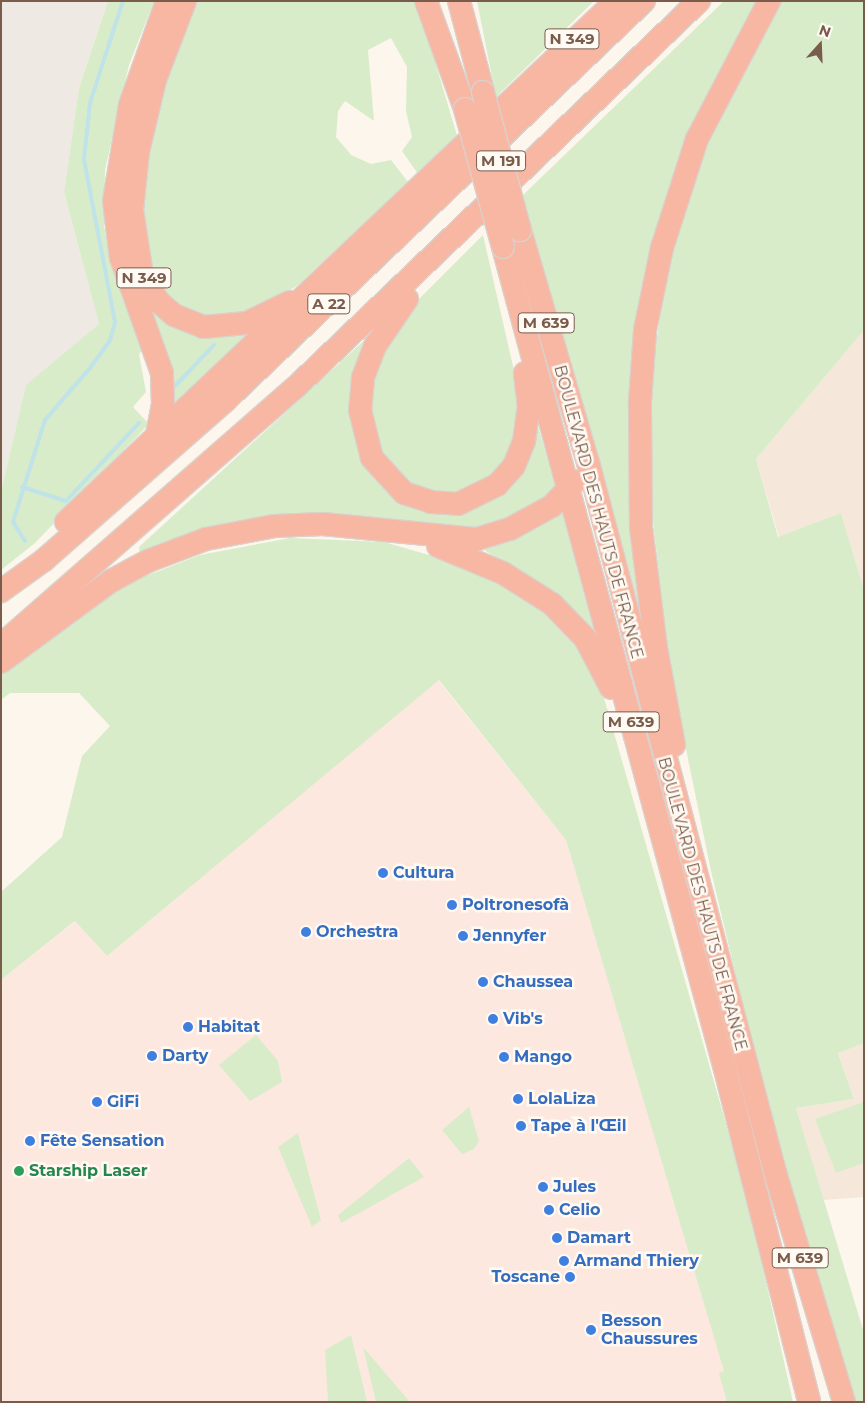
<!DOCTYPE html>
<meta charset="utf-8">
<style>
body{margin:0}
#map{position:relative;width:865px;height:1403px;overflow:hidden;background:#fdf6ec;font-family:Montserrat,sans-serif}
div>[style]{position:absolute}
.residential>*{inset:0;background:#f5e8da}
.commercial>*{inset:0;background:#fde8e0}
.industrial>*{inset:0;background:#efe9e4}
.green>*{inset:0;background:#d8ecc9}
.stream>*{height:4px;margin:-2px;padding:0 2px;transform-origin:2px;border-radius:2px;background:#bfe3e8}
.roads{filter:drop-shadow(1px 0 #dad1cd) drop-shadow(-1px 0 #dad1cd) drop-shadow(0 1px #dad1cd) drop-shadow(0 -1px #dad1cd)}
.highway>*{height:22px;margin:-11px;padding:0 11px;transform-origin:11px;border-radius:11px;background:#f7b7a3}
.bridges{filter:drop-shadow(1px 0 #dad1cd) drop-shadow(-1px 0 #dad1cd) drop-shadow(0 1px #dad1cd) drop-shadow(0 -1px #dad1cd)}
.highway-bridge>*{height:22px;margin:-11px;padding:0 11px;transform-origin:11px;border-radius:11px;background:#f7b7a3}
.dots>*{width:14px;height:14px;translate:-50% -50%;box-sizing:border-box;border:2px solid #fffaf3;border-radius:50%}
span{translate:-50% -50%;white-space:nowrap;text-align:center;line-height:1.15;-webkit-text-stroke:5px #fffaf3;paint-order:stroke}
.shield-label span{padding:1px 4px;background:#fffaf3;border:1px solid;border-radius:4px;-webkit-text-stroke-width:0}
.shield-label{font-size:15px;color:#7a5c4d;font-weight:700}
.street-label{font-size:16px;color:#7a5c4d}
.shop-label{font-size:16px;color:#366cbe;font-weight:700}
.left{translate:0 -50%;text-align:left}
.right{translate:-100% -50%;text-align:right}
.leisure-label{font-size:16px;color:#27864d;font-weight:700}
.frame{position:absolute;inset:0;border:2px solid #7a5c4d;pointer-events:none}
.north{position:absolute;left:795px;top:20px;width:50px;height:50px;-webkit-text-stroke:4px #fffaf3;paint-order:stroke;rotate:20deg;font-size:14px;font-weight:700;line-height:20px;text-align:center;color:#7a5c4d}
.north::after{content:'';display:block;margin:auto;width:18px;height:22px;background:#7a5c4d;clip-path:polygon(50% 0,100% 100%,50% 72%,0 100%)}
</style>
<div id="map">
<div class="residential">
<div style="clip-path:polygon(864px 330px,864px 590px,841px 513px,779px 537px,756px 459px)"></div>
<div style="clip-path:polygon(864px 1043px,864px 1197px,823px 1200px,796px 1108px,854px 1099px,838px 1052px)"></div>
</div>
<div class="commercial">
<div style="clip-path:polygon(438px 680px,566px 840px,734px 1402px,1px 1402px,1px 980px,76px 921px,107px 956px)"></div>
</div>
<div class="industrial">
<div style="clip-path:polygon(1px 1px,108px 1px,79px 88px,64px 192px,99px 324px,26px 386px,1px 492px)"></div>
</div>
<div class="green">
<div style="clip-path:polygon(108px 1px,154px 1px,129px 65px,105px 170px,104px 225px,111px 266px,145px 348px,139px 354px,146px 392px,133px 407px,149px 424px,35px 543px,1px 570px,1px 492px,26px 385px,99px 324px,64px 192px,79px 88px)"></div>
<div style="clip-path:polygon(197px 1px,417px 1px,458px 139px,418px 174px,402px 151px,412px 137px,406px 111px,407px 67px,391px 38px,368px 50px,374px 121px,345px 101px,338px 111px,336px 137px,351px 155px,371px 164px,391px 160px,408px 182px,299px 284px,273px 302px,239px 317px,216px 319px,176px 305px,155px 282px,142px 239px,142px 197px,161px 94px)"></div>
<div style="clip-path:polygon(477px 1px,594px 1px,496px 97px)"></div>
<div style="clip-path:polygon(724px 1px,759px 1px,723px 64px,680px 157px,648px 268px,631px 384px,630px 515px,646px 637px,642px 638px,522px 196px)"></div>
<div style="clip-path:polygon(781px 1px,864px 1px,864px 330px,756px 459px,778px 537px,841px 513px,864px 590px,864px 1043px,838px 1053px,854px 1099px,796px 1108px,864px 1333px,864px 1402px,852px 1402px,765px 1097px,711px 871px,671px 676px,650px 496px,651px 376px,671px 245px,709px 139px)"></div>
<div style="clip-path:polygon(483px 235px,517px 384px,520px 413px,508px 458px,492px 477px,473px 490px,445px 494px,413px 487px,383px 460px,370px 420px,372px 384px,381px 357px,415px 303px)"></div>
<div style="clip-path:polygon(139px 287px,162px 316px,254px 329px,175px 411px)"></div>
<div style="clip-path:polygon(370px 335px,364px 462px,397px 498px,469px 509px,482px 505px,496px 496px,536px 420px,558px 494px,484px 530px,332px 514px,140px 556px,139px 547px)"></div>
<div style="clip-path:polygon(562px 511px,597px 639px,553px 592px,484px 550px)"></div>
<div style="clip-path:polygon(290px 538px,384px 542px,470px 567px,506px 585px,566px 627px,600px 684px,747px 1197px,793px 1402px,727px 1402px,719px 1373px,724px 1371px,566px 840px,439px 680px,107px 956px,75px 921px,1px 980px,1px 892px,62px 837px,82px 756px,110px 726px,79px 693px,10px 693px,1px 700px,1px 674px,125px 584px,200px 555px)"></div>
<div style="clip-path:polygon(256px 1035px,278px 1061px,282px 1082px,250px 1101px,219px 1065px)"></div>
<div style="clip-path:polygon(864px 1102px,864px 1163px,836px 1173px,815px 1119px)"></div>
<div style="clip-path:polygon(469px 1107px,479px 1141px,474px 1149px,462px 1154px,442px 1130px)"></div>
<div style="clip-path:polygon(298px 1133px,321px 1220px,312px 1227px,278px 1147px)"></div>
<div style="clip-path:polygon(409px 1158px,424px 1177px,341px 1223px,338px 1215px)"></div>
<div style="clip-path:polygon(351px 1335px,367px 1402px,328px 1402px,325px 1350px)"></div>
<div style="clip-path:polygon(363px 1347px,410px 1402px,376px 1402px)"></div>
</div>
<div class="stream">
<div style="left:175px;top:386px;width:57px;rotate:-46.4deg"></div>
<div style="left:22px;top:487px;width:46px;rotate:17.7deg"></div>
<div style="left:66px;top:501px;width:107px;rotate:-46.9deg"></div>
<div style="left:25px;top:541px;width:22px;rotate:-122deg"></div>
<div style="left:13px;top:522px;width:107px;rotate:-72.6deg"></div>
<div style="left:45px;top:420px;width:69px;rotate:-49.1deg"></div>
<div style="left:90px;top:368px;width:34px;rotate:-54deg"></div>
<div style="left:110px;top:340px;width:19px;rotate:-74deg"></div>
<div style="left:115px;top:322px;width:166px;rotate:-100.8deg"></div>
<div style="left:84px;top:159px;width:56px;rotate:-83.9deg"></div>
<div style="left:90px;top:103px;width:107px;rotate:-72.1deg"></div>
</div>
<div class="roads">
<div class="highway">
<div style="left:185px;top:1px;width:85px;rotate:110.8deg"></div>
<div style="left:155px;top:80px;width:74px;rotate:103.3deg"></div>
<div style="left:138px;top:152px;width:58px;rotate:95.9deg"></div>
<div style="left:132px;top:210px;width:66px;rotate:81.3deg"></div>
<div style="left:142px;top:275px;width:32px;rotate:58deg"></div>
<div style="left:159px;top:302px;width:20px;rotate:41deg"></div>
<div style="left:174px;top:315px;width:31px;rotate:22deg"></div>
<div style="left:203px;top:327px;width:44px;rotate:-5.2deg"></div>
<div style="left:247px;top:323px;width:48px;rotate:-26deg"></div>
<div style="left:426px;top:1px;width:115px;rotate:70.1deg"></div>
<div style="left:459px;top:1px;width:94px;rotate:75.2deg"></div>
<div style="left:520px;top:230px;width:242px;rotate:73.7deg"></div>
<div style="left:588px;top:462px;width:734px;rotate:75.24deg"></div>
<div style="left:775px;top:1172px;width:240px;rotate:73.3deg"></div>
<div style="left:503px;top:247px;width:851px;rotate:74.89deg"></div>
<div style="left:725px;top:1069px;width:343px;rotate:75.8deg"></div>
<div style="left:407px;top:299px;width:57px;rotate:124.2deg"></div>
<div style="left:375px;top:346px;width:34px;rotate:111deg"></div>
<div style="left:363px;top:378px;width:32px;rotate:95deg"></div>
<div style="left:360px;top:410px;width:49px;rotate:76deg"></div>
<div style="left:372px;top:458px;width:47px;rotate:47.6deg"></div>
<div style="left:404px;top:493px;width:28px;rotate:18deg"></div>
<div style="left:431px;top:502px;width:27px;rotate:4deg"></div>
<div style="left:458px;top:504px;width:43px;rotate:-26deg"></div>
<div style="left:497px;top:485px;width:25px;rotate:-48deg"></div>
<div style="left:514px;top:466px;width:27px;rotate:-68deg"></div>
<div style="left:524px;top:441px;width:34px;rotate:-82deg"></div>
<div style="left:529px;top:407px;width:34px;rotate:-97deg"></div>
<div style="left:157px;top:435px;width:32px;rotate:-79deg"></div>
<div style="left:163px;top:404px;width:31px;rotate:-92deg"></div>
<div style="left:162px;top:373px;width:122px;rotate:-109.6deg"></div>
<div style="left:121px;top:258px;width:57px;rotate:-97deg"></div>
<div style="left:114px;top:201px;width:97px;rotate:-80.5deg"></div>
<div style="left:130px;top:105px;width:110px;rotate:-70.4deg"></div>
<div style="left:66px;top:522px;width:758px;rotate:-43.45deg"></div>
<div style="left:438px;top:546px;width:70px;rotate:22.6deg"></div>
<div style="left:503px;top:573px;width:58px;rotate:32.3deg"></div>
<div style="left:552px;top:604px;width:47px;rotate:45.9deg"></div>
<div style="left:585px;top:638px;width:56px;rotate:62.5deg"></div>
<div style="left:1px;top:591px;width:53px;rotate:-35.8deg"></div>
<div style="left:44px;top:560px;width:241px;rotate:-41.3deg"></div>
<div style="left:225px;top:401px;width:579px;rotate:-43.67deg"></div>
<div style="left:1px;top:645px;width:392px;rotate:-41.2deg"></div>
<div style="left:296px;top:387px;width:558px;rotate:-43.77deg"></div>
<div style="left:1px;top:662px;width:137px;rotate:-36.4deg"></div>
<div style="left:111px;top:581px;width:42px;rotate:-28.4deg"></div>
<div style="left:148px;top:561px;width:62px;rotate:-20.8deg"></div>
<div style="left:206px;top:539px;width:69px;rotate:-10.8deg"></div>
<div style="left:274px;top:526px;width:49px;rotate:-2.3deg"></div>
<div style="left:323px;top:524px;width:155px;rotate:5.6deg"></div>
<div style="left:477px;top:539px;width:34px;rotate:-17deg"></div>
<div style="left:510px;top:529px;width:48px;rotate:-28.7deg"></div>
<div style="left:552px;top:506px;width:34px;rotate:-47deg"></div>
<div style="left:674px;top:745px;width:99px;rotate:-100.5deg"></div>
<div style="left:656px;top:648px;width:122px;rotate:-97.1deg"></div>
<div style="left:641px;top:527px;width:125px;rotate:-90.5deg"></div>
<div style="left:640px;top:402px;width:72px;rotate:-86deg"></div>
<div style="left:645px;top:330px;width:84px;rotate:-78.3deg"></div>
<div style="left:662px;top:248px;width:114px;rotate:-72.2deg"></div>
<div style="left:697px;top:139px;width:156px;rotate:-62.4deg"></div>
</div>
</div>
<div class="bridges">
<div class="highway-bridge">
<div style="left:483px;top:92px;width:143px;rotate:75deg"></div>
<div style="left:465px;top:109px;width:143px;rotate:74.6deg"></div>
</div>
</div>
<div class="dots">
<div style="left:383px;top:873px;background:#3f7fe0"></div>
<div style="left:452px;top:905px;background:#3f7fe0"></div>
<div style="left:306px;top:932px;background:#3f7fe0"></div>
<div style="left:463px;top:936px;background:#3f7fe0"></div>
<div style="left:483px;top:982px;background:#3f7fe0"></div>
<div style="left:493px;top:1019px;background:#3f7fe0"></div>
<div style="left:188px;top:1027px;background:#3f7fe0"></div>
<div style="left:152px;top:1056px;background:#3f7fe0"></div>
<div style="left:504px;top:1057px;background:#3f7fe0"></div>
<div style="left:518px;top:1099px;background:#3f7fe0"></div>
<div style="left:97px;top:1102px;background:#3f7fe0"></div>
<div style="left:521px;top:1126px;background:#3f7fe0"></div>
<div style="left:30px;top:1141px;background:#3f7fe0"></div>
<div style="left:19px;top:1171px;background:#2e9e5b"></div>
<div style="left:543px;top:1187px;background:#3f7fe0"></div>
<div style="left:549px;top:1210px;background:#3f7fe0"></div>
<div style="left:557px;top:1238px;background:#3f7fe0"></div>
<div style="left:564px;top:1261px;background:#3f7fe0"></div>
<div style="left:570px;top:1277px;background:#3f7fe0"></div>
<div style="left:591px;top:1330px;background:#3f7fe0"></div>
</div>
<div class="shield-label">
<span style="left:572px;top:39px">N 349</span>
<span style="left:501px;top:161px">M 191</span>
<span style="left:144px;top:278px">N 349</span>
<span style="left:329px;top:304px">A 22</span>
<span style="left:546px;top:323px">M 639</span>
<span style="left:631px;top:722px">M 639</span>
<span style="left:800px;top:1258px">M 639</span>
</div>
<div class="street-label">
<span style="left:598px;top:512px;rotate:75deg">BOULEVARD DES HAUTS DE FRANCE</span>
<span style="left:702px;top:904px;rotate:75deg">BOULEVARD DES HAUTS DE FRANCE</span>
</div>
<div class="shop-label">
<span class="left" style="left:393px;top:873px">Cultura</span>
<span class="left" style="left:462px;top:905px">Poltronesofà</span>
<span class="left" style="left:316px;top:932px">Orchestra</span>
<span class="left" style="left:473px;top:936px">Jennyfer</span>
<span class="left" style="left:493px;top:982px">Chaussea</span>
<span class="left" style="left:503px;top:1019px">Vib's</span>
<span class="left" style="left:198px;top:1027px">Habitat</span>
<span class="left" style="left:162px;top:1056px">Darty</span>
<span class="left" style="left:514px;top:1057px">Mango</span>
<span class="left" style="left:528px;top:1099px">LolaLiza</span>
<span class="left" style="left:107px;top:1102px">GiFi</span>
<span class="left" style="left:531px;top:1126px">Tape à l'Œil</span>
<span class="left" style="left:40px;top:1141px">Fête Sensation</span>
<span class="left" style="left:553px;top:1187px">Jules</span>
<span class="left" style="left:559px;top:1210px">Celio</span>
<span class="left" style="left:567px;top:1238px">Damart</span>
<span class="left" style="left:574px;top:1261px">Armand Thiery</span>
<span class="right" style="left:560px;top:1277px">Toscane</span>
<span class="left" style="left:601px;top:1330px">Besson<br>Chaussures</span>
</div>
<div class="leisure-label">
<span class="left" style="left:29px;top:1171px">Starship Laser</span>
</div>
<div class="frame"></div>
<div class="north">N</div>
</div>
